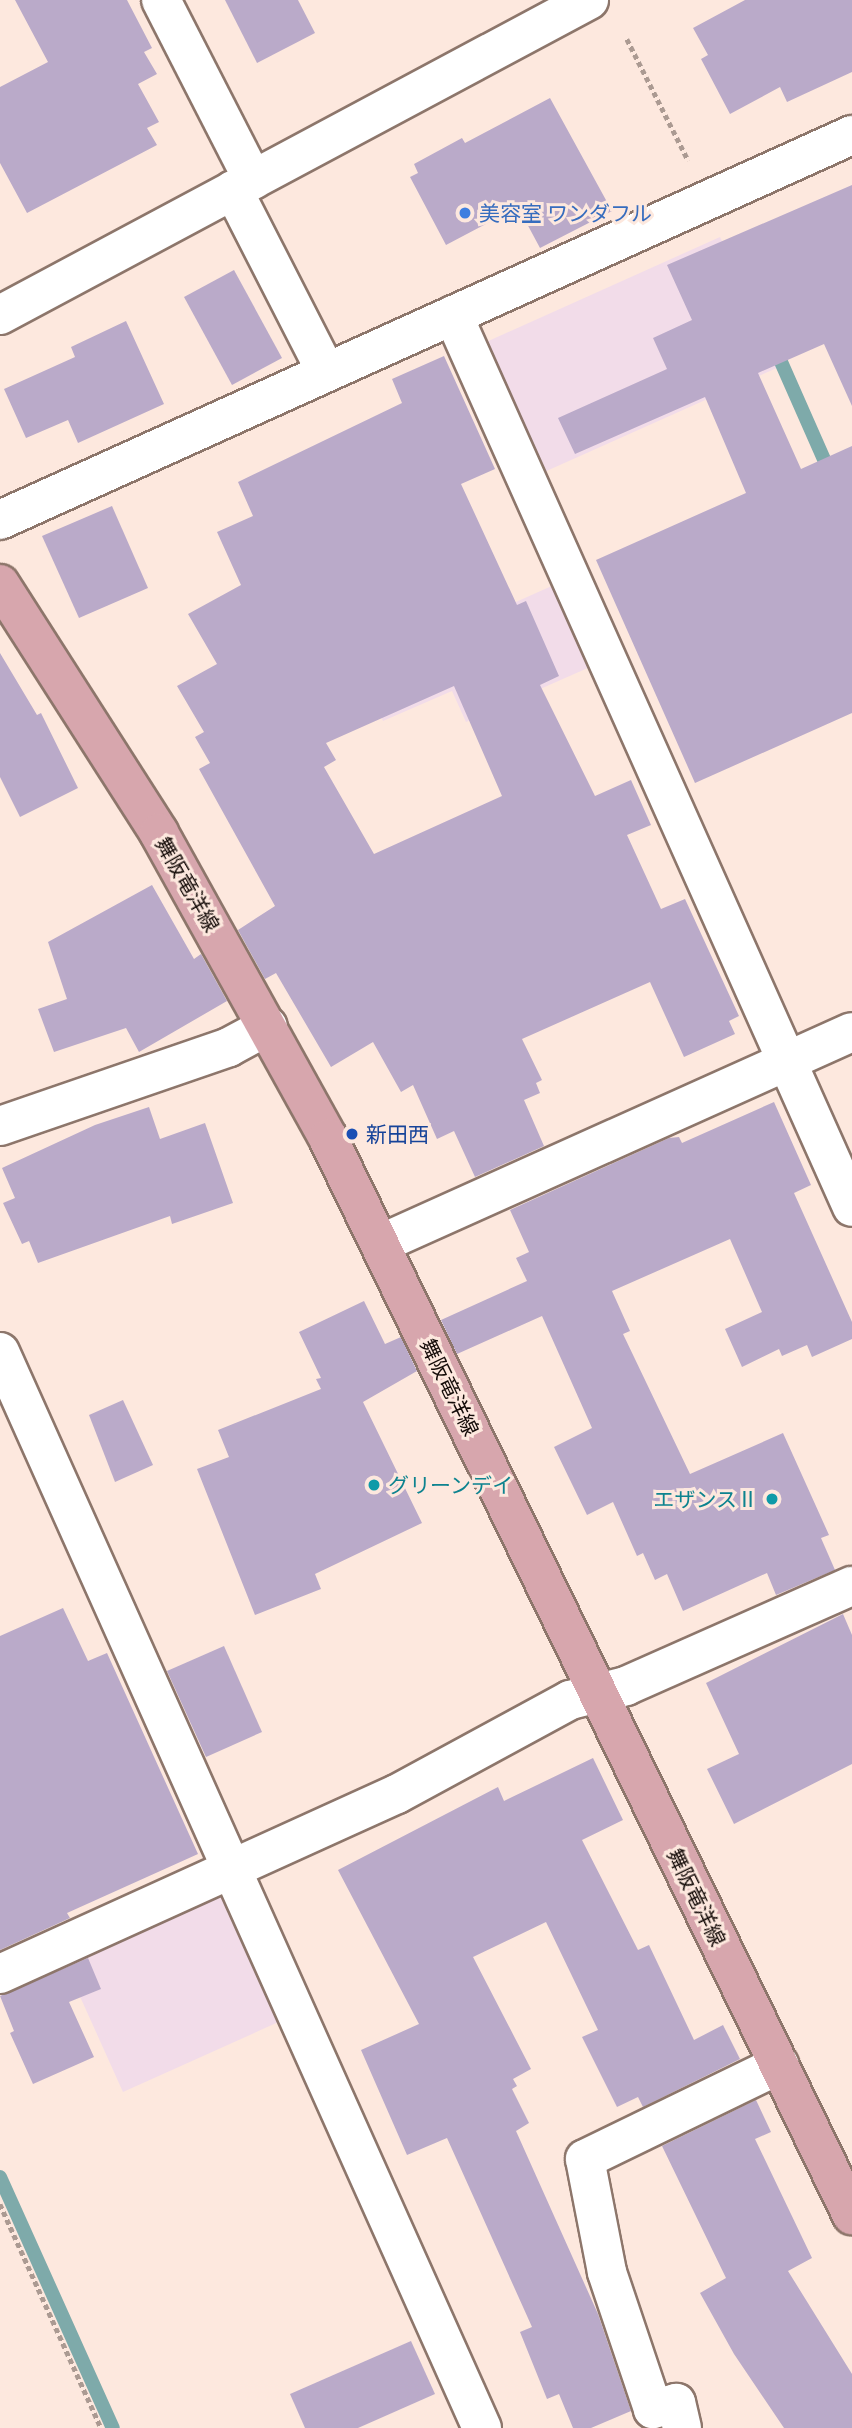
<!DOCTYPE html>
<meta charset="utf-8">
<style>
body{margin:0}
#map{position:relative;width:852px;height:2428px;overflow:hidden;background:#fde8de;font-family:"IBM Plex Sans","Noto Sans JP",sans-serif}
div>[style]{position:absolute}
.industrial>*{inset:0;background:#f2dce9}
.stream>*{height:14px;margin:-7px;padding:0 7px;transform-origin:7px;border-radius:7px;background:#7eaaaa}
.building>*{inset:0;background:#baaac9}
.path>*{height:4.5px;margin-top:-2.25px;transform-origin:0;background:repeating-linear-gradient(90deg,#ab9a92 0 5px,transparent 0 8.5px)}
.roads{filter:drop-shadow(2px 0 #8d766b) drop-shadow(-2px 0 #8d766b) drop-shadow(0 2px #8d766b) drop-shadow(0 -2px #8d766b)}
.minor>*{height:38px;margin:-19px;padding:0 19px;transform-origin:19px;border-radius:19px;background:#fff}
.major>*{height:38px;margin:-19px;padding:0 19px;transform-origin:19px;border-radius:19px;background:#d7a6ad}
.dots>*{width:19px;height:19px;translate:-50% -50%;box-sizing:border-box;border:4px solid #fde8de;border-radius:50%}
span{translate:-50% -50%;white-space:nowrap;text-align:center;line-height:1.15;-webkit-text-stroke:6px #fde8de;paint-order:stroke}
.shop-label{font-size:21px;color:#366cbe}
.left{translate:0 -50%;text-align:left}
.street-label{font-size:21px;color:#140b08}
.transit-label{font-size:21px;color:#164399}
.culture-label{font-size:21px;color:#0d838f}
.right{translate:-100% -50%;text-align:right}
</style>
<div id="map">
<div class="industrial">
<div style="clip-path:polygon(720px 237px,779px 367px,542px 473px,484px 343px)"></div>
<div style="clip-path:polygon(554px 585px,590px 667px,466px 722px,452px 691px,383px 721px,361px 671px)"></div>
<div style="clip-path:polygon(215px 1892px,229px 1897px,283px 2020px,123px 2092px,64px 1961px)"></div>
</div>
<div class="stream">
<div style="left:774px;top:346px;width:141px;rotate:66.2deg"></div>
<div style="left:0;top:2177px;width:275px;rotate:65.8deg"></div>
</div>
<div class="building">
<div style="clip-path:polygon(15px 0,127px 0,152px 48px,144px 52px,157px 74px,138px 84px,159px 122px,147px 128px,157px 145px,27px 213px,0 163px,0 87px,48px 62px)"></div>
<div style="clip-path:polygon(225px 0,298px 0,315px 33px,257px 63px)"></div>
<div style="clip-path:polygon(745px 0,852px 0,852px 72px,787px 102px,780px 87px,730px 114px,701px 59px,708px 55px,693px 28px)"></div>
<div style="clip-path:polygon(550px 98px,612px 211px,540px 248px,518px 207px,446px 245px,410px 177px,418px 173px,414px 164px,462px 138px,465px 143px)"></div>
<div style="clip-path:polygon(852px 185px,852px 406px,824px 344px,758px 373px,801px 469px,852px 446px,852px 713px,695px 783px,596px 560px,746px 493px,705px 397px,575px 454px,558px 418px,667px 369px,653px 338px,692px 320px,667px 265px)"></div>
<div style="clip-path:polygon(234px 270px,282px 358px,232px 385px,184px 297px)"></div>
<div style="clip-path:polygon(126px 321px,164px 404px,78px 443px,68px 420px,26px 438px,4px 389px,75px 357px,71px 347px)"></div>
<div style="clip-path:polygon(evenodd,444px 356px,495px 469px,461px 484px,517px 605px,526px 601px,559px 676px,540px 685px,595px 796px,631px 780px,651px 825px,627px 835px,661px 909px,685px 899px,739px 1016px,729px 1021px,735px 1034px,684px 1057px,650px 982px,522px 1039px,542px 1080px,536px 1083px,540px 1093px,524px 1100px,544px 1146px,475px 1177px,454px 1131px,437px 1139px,413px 1085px,401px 1092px,373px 1042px,331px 1067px,276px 973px,265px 979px,238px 930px,275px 906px,199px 769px,210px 763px,195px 737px,204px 732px,177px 686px,217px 664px,188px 614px,241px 585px,217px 532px,253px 516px,238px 482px,402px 403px,392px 379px,444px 356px,454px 686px,502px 796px,374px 854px,324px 767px,336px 760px,326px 743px,454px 686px)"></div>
<div style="clip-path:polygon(112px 506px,148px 588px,79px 618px,42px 536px)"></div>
<div style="clip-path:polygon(0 653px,37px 715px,41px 713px,78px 788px,20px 817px,0 777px)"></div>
<div style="clip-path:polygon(152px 885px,194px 959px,201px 954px,227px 1001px,139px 1052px,126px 1028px,54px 1052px,38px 1009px,67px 999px,48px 942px)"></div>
<div style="clip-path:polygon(774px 1102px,811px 1185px,794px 1193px,852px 1322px,852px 1339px,812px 1357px,807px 1345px,782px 1356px,779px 1349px,742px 1367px,725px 1329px,762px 1312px,730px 1239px,612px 1291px,630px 1331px,623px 1334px,690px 1474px,783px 1433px,829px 1535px,821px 1538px,835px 1570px,776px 1595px,767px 1573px,683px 1611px,667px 1574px,655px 1580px,643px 1553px,637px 1556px,613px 1502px,587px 1515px,554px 1447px,592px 1428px,542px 1316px,457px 1354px,441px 1320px,527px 1281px,516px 1258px,529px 1252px,510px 1210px,669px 1138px,679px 1137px,682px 1143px)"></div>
<div style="clip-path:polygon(149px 1107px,160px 1139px,205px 1123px,233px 1203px,172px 1224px,170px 1216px,38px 1263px,29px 1241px,22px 1244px,3px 1203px,15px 1198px,2px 1168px,95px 1125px)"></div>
<div style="clip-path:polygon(364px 1301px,385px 1344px,401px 1337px,417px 1371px,363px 1402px,422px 1523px,315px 1574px,321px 1589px,255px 1615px,197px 1469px,229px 1457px,218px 1430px,321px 1389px,316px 1379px,321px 1378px,299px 1332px)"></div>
<div style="clip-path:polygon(123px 1400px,153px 1465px,115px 1482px,89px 1415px)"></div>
<div style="clip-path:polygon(63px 1608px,88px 1661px,107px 1653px,198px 1854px,67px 1913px,70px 1918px,0 1950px,0 1636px)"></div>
<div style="clip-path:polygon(843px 1614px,852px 1635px,852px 1764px,734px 1824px,707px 1769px,739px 1754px,706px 1683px)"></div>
<div style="clip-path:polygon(224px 1646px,262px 1732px,206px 1757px,167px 1671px)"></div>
<div style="clip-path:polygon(593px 1758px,623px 1820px,582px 1840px,638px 1950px,649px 1945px,694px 2040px,723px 2025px,740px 2059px,643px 2107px,638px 2097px,617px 2107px,582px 2037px,598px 2030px,546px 1922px,473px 1957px,531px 2069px,513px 2079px,517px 2086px,512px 2089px,529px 2123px,516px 2131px,598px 2314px,631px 2411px,591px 2428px,573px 2428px,559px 2394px,547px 2399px,520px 2332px,532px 2327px,447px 2138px,407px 2155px,361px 2050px,419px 2024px,338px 1870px,498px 1787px,504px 1801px)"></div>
<div style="clip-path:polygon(88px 1958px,101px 1989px,69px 2002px,94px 2057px,33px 2084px,10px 2033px,14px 2031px,0 1996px)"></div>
<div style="clip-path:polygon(756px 2100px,771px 2132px,755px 2139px,812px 2258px,788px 2271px,852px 2374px,852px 2428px,784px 2428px,734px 2354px,700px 2293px,726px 2278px,662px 2146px)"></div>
<div style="clip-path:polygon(411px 2341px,435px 2394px,358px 2428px,305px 2428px,290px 2394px)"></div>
</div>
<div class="path">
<div style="left:627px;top:39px;width:136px;rotate:63.2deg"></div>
<div style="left:0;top:2204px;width:246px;rotate:65.7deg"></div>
</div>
<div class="roads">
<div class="minor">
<div style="left:161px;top:0;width:202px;rotate:62.9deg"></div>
<div style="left:233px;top:190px;width:204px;rotate:62.9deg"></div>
<div style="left:0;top:315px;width:668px;rotate:-28.14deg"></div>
<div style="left:453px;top:315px;width:977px;rotate:65.9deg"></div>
<div style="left:0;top:520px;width:935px;rotate:-24.32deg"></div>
<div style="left:0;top:1126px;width:242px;rotate:-19deg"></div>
<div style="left:229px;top:1047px;width:44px;rotate:-28.3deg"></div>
<div style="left:380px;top:1244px;width:517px;rotate:-24.19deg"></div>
<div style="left:0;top:1352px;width:1179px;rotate:65.87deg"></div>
<div style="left:0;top:1974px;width:436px;rotate:-24.4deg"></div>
<div style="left:397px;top:1794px;width:197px;rotate:-28.5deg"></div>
<div style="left:570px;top:1700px;width:58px;rotate:-14deg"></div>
<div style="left:626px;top:1686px;width:247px;rotate:-23.9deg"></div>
<div style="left:682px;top:2428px;width:26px;rotate:-103deg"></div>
<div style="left:676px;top:2403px;width:24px;rotate:165deg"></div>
<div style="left:653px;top:2409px;width:145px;rotate:-108.6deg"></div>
<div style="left:607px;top:2272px;width:115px;rotate:-101deg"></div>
<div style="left:585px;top:2159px;width:216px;rotate:-25.9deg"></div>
</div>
<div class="major">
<div style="left:0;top:584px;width:295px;rotate:57.4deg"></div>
<div style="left:159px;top:833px;width:349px;rotate:61deg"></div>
<div style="left:328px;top:1138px;width:1198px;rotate:64.06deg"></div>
</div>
</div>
<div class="dots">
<div style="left:465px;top:213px;background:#3f7fe0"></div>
<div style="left:352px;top:1134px;background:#1a4fb4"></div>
<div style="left:374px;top:1485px;background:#0f9aa8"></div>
<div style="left:772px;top:1499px;background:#0f9aa8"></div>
</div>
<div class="shop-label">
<span class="left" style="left:479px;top:213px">美容室 ワンダフル</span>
</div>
<div class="street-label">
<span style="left:188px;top:884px;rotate:60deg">舞阪竜洋線</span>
<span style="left:450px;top:1387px;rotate:64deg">舞阪竜洋線</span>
<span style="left:697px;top:1897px;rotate:64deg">舞阪竜洋線</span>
</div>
<div class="transit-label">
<span class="left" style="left:366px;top:1134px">新田西</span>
</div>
<div class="culture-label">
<span class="left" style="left:388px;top:1485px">グリーンデイ</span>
<span class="right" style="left:758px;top:1499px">エザンスⅡ</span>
</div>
</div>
